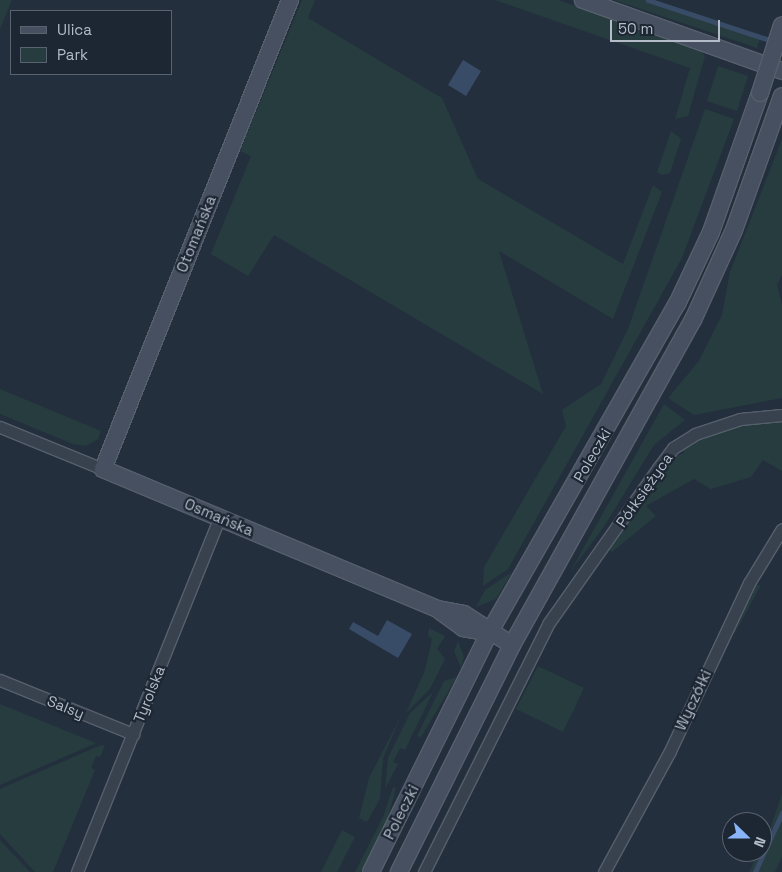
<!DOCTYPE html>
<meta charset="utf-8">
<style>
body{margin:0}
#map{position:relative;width:782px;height:872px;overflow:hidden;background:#242f3e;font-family:"Space Grotesk",sans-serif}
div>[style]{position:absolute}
.green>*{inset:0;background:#263c3f}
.water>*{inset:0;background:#394c67}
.stream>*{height:4.5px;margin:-2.25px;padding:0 2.25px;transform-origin:2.25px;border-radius:2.25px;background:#394c67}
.roads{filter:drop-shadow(1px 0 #565f6c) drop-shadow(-1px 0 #565f6c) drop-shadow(0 1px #565f6c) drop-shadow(0 -1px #565f6c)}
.street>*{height:11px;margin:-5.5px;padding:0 5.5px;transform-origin:5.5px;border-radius:5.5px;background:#38414e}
.secondary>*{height:16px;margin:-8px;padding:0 8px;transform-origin:8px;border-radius:8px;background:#465061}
.bridges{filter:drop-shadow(1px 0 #565f6c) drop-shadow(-1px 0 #565f6c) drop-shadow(0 1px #565f6c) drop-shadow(0 -1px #565f6c)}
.secondary-bridge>*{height:16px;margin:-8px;padding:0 8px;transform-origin:8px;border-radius:8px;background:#465061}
span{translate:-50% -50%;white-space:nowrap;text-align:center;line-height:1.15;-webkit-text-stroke:4.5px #1d2633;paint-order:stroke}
.street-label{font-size:15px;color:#b4bcc9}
.legend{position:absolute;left:10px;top:10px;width:162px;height:65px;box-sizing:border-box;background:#1d2633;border:1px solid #59626f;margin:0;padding:6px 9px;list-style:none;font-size:15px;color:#b4bcc9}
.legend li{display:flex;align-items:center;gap:10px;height:25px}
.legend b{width:25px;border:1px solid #59626f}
.north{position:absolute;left:722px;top:812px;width:50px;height:50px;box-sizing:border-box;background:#1d2633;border:1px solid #59626f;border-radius:50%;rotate:112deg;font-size:14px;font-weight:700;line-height:20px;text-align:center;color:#b4bcc9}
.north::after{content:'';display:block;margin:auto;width:18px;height:22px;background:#8ab4f8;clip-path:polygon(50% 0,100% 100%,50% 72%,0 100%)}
.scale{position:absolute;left:610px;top:20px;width:110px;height:22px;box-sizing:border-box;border:2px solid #b4bcc9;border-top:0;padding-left:6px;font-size:15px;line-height:18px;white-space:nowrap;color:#b4bcc9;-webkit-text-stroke:4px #1d2633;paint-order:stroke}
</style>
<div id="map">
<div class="green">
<div style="clip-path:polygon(0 0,12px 0,0 29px)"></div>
<div style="clip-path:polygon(302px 0,315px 0,308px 18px,442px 98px,478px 179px,623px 264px,653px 185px,662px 192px,613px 319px,499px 251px,543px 394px,274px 235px,248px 276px,211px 254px,251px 156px,240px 151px)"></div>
<div style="clip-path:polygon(495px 0,558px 0,698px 48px,705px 56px,688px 116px,675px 119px,690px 68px)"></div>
<div style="clip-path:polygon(614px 0,654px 0,761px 35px,757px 48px)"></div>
<div style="clip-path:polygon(718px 66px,748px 76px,737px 111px,707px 101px)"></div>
<div style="clip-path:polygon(705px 109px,734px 119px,682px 258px,508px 569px,483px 586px,484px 567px,566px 426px,562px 410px,601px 384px,628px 329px)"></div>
<div style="clip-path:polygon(671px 131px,681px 139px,670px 173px,662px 175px,657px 172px)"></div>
<div style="clip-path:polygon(782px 139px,782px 275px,777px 285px,782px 305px,782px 398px,694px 415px,668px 398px,699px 361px,722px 315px,730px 272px)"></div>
<div style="clip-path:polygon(0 389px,101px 431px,98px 439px,86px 446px,73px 444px,0 414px)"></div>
<div style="clip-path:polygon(664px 404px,685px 420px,654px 445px,605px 525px,570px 572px)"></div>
<div style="clip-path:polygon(782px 421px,782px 471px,763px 460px,751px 477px,711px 489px,694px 479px,646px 506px,656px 516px,612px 552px,608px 549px,674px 457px,684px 453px,683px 448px,736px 424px)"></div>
<div style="clip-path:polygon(512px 572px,496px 599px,476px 607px,485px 590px)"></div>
<div style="clip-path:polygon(755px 585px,761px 585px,735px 633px,732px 631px)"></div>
<div style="clip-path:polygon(429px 628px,445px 636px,437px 649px,445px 659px,430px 689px,406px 713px,425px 670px,432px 639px,428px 636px)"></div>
<div style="clip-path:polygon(458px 641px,464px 657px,461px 668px,454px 651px)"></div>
<div style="clip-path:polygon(538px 666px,584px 688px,563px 732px,516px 709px)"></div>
<div style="clip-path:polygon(457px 677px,421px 737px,417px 736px,444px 681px)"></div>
<div style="clip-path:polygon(433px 692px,405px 750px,400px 748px,393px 762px,398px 764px,385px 789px,388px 758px,410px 713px)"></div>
<div style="clip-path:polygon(0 704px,96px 743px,0 785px)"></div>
<div style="clip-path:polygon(402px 714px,383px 758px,380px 799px,367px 822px,359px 818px,369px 778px)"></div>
<div style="clip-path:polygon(101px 745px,105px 746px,100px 757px,96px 756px,91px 768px,95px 770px,53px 872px,35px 872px,0 834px,0 789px)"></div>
<div style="clip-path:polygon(393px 787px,396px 788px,387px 821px,361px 872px,355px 872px,383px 817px)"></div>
<div style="clip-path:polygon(782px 794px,782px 857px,775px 872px,749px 872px,758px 852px,762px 852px)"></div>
<div style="clip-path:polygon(342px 830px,355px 837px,337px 872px,321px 872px)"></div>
<div style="clip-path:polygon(0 840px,30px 872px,0 872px)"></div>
</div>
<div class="water">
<div style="clip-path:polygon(463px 60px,481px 71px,466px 96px,448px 85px)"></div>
<div style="clip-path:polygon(387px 620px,412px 634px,398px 658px,349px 629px,353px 622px,378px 636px)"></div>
</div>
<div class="stream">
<div style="left:648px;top:0;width:132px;rotate:18.2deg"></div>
<div style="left:755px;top:872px;width:65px;rotate:-65.4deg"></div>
</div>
<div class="roads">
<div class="street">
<div style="left:0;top:427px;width:111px;rotate:22.2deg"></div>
<div style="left:0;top:680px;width:144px;rotate:22.1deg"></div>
<div style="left:77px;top:872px;width:383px;rotate:-68.1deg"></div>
<div style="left:424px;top:872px;width:277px;rotate:-63.4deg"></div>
<div style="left:548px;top:624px;width:191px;rotate:-54.8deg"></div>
<div style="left:658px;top:468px;width:25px;rotate:-53deg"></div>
<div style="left:673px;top:448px;width:26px;rotate:-32deg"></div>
<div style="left:695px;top:434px;width:47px;rotate:-18.4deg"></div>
<div style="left:740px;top:419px;width:42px;rotate:-5.4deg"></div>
<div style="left:604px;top:872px;width:136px;rotate:-61.4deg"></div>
<div style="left:669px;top:753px;width:188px;rotate:-64.8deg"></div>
<div style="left:749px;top:583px;width:63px;rotate:-58.6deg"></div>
</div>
<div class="secondary">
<div style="left:290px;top:0;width:505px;rotate:111.74deg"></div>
<div style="left:103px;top:469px;width:363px;rotate:22.7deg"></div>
<div style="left:438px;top:609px;width:26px;rotate:11deg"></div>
<div style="left:464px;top:614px;width:57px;rotate:32.9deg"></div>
<div style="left:583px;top:0;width:211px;rotate:19.6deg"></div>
<div style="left:440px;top:611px;width:29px;rotate:36deg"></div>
<div style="left:463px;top:628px;width:22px;rotate:10deg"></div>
<div style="left:371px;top:872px;width:267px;rotate:-63.7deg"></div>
<div style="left:489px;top:633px;width:379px;rotate:-60.3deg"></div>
<div style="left:677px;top:304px;width:80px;rotate:-64.7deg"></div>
<div style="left:711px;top:232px;width:147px;rotate:-70.6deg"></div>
<div style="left:399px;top:872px;width:254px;rotate:-63.5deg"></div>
<div style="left:512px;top:645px;width:372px;rotate:-60.9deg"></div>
<div style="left:693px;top:320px;width:99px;rotate:-65.5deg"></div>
<div style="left:734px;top:230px;width:142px;rotate:-70.3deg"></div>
</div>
</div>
<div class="bridges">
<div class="secondary-bridge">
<div style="left:760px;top:93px;width:71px;rotate:-72.1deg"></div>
</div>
</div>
<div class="street-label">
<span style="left:196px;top:234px;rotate:-68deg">Otomańska</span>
<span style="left:592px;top:455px;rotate:-60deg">Poleczki</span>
<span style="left:644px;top:490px;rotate:-55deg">Półksiężyca</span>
<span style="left:219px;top:517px;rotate:23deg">Osmańska</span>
<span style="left:149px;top:694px;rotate:-68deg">Tyrolska</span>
<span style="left:693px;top:700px;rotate:-65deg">Wyczółki</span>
<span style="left:66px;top:707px;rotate:22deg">Salsy</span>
<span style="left:401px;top:812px;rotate:-63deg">Poleczki</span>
</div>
<ul class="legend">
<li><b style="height:6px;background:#465061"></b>Ulica</li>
<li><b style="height:14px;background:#263c3f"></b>Park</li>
</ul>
<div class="north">N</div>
<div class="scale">50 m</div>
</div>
